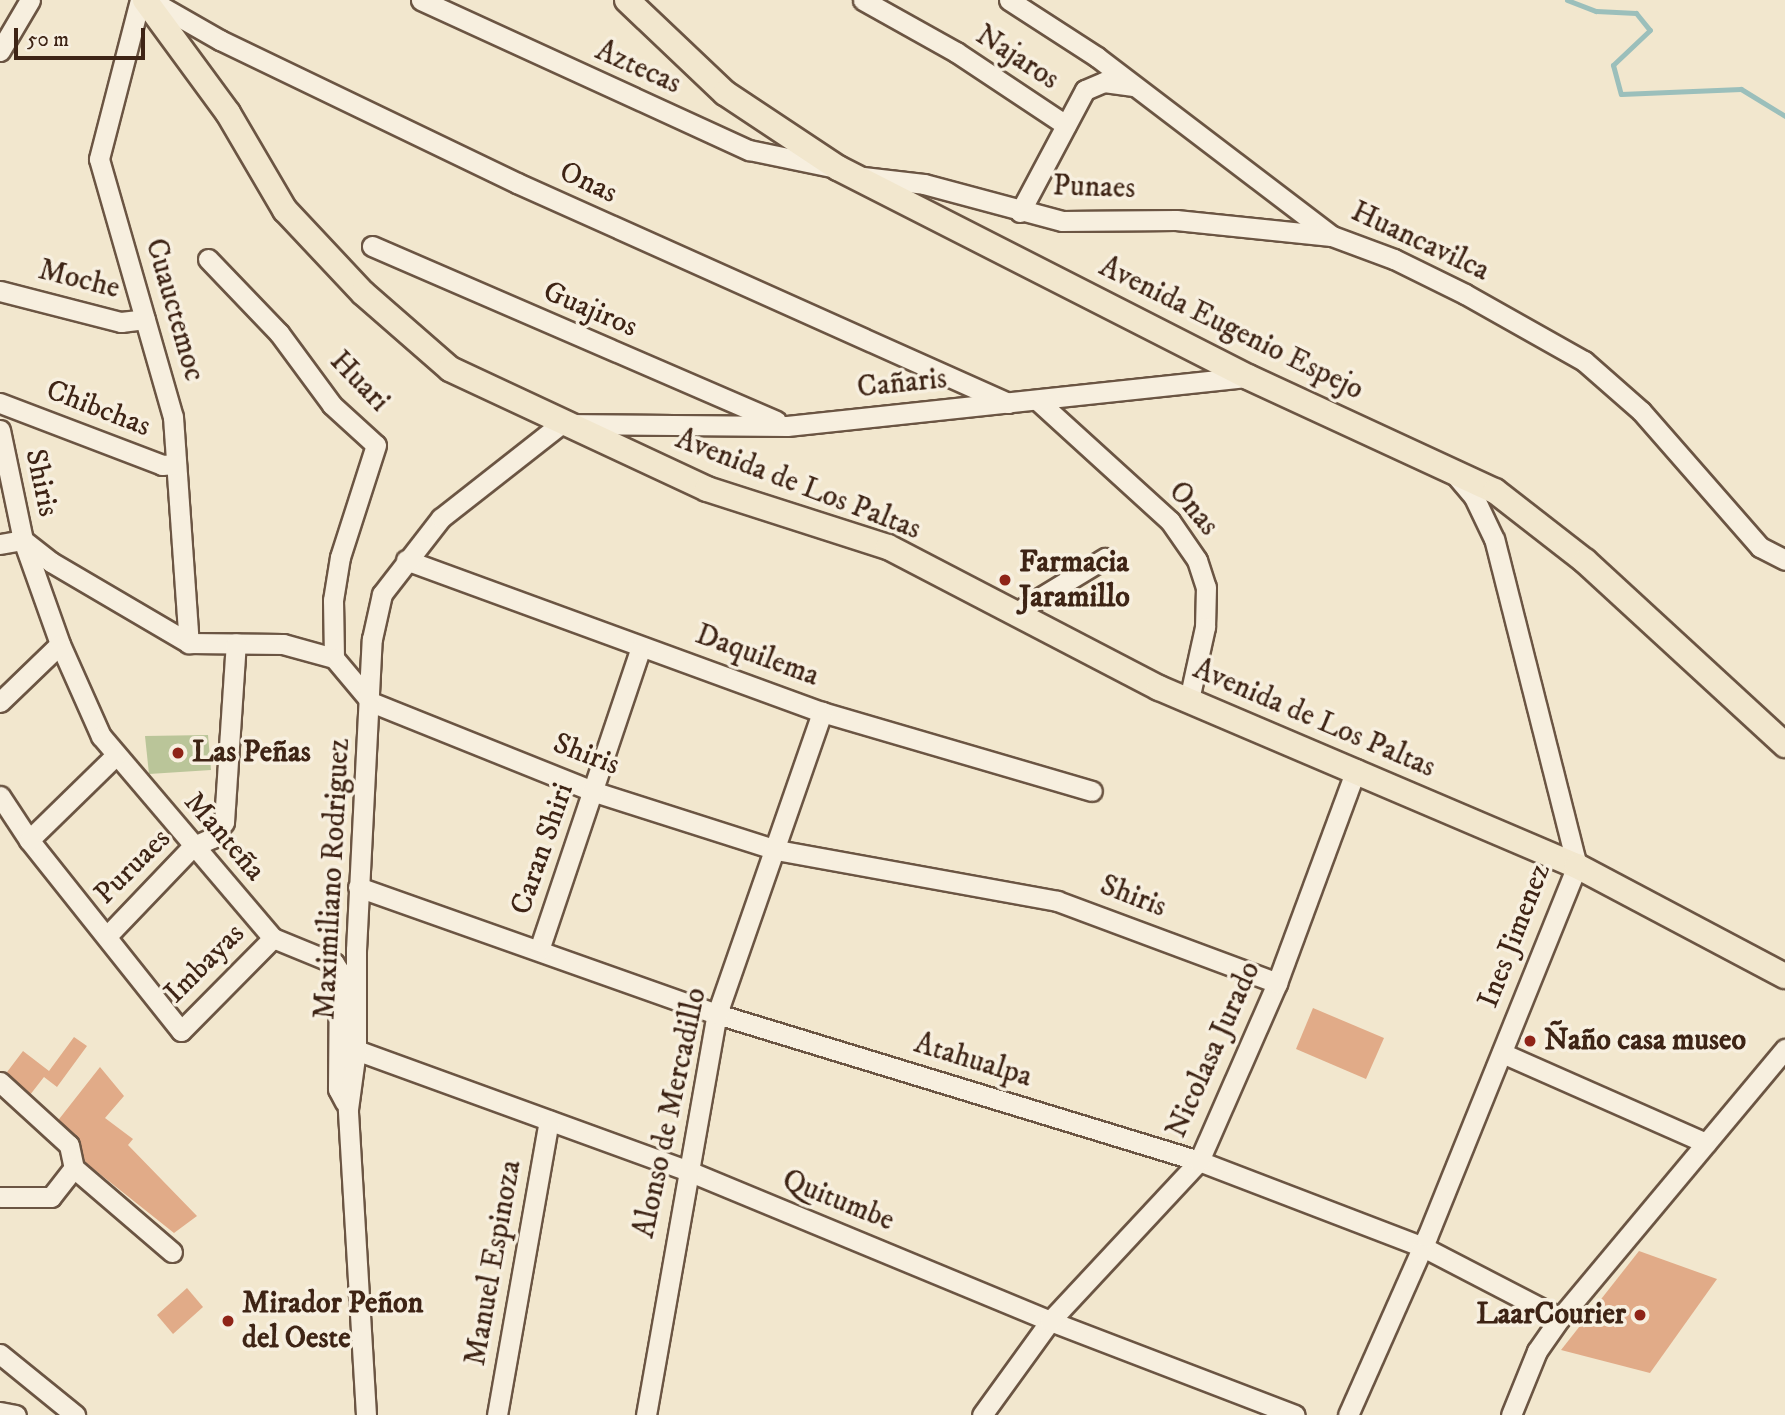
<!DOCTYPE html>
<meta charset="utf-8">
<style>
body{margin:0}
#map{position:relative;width:1785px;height:1415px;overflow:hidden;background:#f2e7ce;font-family:"IM FELL DW Pica",serif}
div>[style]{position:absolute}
.green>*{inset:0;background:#bac599}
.stream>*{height:5px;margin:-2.5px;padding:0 2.5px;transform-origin:2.5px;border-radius:2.5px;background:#9bbfbb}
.building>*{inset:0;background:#e1ab88}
.roads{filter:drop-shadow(2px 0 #6b5543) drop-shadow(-2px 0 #6b5543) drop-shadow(0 2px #6b5543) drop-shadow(0 -2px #6b5543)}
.minor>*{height:19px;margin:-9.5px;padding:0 9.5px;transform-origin:9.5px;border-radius:9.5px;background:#f7efdf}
.major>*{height:24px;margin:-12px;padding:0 12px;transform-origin:12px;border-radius:12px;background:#f2e7ce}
.dots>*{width:19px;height:19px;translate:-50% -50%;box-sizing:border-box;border:4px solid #f7efdf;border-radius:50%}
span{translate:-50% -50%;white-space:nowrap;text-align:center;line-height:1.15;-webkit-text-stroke:7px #f7efdf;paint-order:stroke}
.street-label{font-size:30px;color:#3e2415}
.poi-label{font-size:30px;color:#3e2415;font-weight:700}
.left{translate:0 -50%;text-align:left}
.right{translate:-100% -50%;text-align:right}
.scale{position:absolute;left:14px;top:28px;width:131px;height:32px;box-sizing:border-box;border:4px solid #3e2415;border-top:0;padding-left:9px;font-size:21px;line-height:24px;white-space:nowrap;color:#3e2415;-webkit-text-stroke:5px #f7efdf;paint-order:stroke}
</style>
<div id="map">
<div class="green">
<div style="clip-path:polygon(208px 735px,211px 770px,149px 774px,145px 736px)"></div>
</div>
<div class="stream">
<div style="left:1567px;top:0;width:31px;rotate:21deg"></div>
<div style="left:1596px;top:11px;width:40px;rotate:2.9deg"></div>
<div style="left:1636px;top:13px;width:22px;rotate:51deg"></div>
<div style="left:1650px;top:30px;width:51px;rotate:136.6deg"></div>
<div style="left:1613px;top:65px;width:30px;rotate:75deg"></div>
<div style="left:1621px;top:94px;width:120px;rotate:-2.4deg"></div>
<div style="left:1741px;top:89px;width:52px;rotate:31.5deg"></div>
</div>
<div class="building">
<div style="clip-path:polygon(1313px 1008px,1384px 1038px,1366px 1079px,1296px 1049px)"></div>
<div style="clip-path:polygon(74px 1037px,87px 1046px,57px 1087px,44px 1077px,26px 1100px,1px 1080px,23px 1051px,49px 1071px)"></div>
<div style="clip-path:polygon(100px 1067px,124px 1096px,105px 1118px,133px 1139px,128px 1145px,197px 1216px,174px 1233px,76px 1155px,56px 1123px)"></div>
<div style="clip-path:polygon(1639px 1251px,1717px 1279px,1650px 1373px,1561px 1350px)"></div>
<div style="clip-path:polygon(187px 1288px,203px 1307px,173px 1334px,157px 1315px)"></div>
</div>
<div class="roads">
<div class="minor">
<div style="left:140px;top:0;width:164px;rotate:104.5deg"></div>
<div style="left:99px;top:159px;width:268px;rotate:74deg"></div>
<div style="left:173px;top:417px;width:227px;rotate:86deg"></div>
<div style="left:150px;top:0;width:81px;rotate:29.7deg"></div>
<div style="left:220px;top:40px;width:330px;rotate:25.7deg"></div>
<div style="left:517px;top:183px;width:538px;rotate:24.14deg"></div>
<div style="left:421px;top:0;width:361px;rotate:24.6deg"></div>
<div style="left:749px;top:150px;width:89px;rotate:11.7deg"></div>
<div style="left:863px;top:0;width:107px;rotate:29.2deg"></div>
<div style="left:956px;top:52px;width:132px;rotate:33.6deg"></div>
<div style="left:1009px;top:0;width:105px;rotate:32.9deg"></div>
<div style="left:1097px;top:57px;width:295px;rotate:37.3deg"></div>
<div style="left:1332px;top:236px;width:66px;rotate:20.4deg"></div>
<div style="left:1394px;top:259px;width:79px;rotate:26.2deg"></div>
<div style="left:1465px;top:294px;width:137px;rotate:29.4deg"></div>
<div style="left:1584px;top:361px;width:76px;rotate:41.3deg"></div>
<div style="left:1641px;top:411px;width:181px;rotate:48.8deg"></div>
<div style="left:1760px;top:547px;width:28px;rotate:27deg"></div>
<div style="left:0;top:51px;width:59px;rotate:-59.5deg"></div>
<div style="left:863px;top:177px;width:61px;rotate:6.5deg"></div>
<div style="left:924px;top:184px;width:143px;rotate:15deg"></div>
<div style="left:1062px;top:221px;width:114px;rotate:-0.5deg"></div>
<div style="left:1176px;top:220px;width:156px;rotate:5.9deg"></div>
<div style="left:1020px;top:212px;width:138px;rotate:-62deg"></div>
<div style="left:1085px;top:90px;width:21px;rotate:-23deg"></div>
<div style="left:1104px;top:82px;width:28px;rotate:8deg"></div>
<div style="left:372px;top:246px;width:440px;rotate:23.4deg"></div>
<div style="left:208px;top:259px;width:103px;rotate:46.2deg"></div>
<div style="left:279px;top:333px;width:89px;rotate:53.6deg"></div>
<div style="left:332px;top:405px;width:59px;rotate:42.3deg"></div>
<div style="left:376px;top:445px;width:118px;rotate:107.8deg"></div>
<div style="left:340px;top:557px;width:44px;rotate:99.2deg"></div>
<div style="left:333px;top:600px;width:58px;rotate:89deg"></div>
<div style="left:0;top:291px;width:125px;rotate:14.4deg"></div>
<div style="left:121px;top:322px;width:24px;rotate:-7deg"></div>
<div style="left:1037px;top:400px;width:180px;rotate:42.3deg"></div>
<div style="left:1170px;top:521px;width:47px;rotate:55.3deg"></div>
<div style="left:1197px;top:560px;width:28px;rotate:72deg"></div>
<div style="left:1206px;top:587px;width:40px;rotate:91.4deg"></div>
<div style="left:1205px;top:627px;width:75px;rotate:102.4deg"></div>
<div style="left:0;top:403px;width:173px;rotate:20.9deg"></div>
<div style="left:162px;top:465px;width:14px;rotate:-4deg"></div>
<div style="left:0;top:430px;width:112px;rotate:78.2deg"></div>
<div style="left:23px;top:540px;width:110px;rotate:70.4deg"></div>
<div style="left:60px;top:644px;width:101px;rotate:66deg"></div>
<div style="left:101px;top:736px;width:265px;rotate:49.6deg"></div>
<div style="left:273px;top:938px;width:66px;rotate:22.3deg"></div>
<div style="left:334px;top:963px;width:9px;rotate:58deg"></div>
<div style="left:339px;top:971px;width:118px;rotate:90.5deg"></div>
<div style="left:338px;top:1089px;width:15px;rotate:62deg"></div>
<div style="left:23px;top:540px;width:36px;rotate:38deg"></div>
<div style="left:51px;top:562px;width:160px;rotate:30.4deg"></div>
<div style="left:189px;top:643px;width:94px;rotate:0.6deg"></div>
<div style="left:283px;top:644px;width:53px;rotate:15.4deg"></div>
<div style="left:334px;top:658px;width:57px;rotate:49.9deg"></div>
<div style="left:371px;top:702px;width:241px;rotate:21.9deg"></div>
<div style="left:595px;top:792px;width:191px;rotate:17.7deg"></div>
<div style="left:777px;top:850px;width:285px;rotate:10.3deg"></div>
<div style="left:1057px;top:901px;width:235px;rotate:20.4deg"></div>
<div style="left:0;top:544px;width:23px;rotate:-10deg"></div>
<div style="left:406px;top:560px;width:443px;rotate:20.1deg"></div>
<div style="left:822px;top:712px;width:281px;rotate:16.3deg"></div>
<div style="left:1013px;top:614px;width:108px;rotate:-31.3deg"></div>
<div style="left:0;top:702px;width:83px;rotate:-44deg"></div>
<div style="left:0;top:796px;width:53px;rotate:56.6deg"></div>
<div style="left:29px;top:840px;width:244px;rotate:51.5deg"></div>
<div style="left:181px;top:1031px;width:131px;rotate:-45.3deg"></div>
<div style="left:29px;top:840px;width:122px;rotate:-44.3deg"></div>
<div style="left:358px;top:887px;width:381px;rotate:19.5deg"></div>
<div style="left:717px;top:1014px;width:504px;rotate:16.96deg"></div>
<div style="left:1199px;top:1161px;width:240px;rotate:21deg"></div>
<div style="left:1423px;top:1247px;width:154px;rotate:27.4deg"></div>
<div style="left:107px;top:936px;width:123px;rotate:-46.3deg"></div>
<div style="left:192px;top:847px;width:22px;rotate:-24deg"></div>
<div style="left:212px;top:838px;width:20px;rotate:-53deg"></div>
<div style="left:224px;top:822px;width:179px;rotate:-86.2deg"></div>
<div style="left:539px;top:950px;width:320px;rotate:-71.4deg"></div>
<div style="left:356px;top:1050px;width:351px;rotate:20deg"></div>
<div style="left:686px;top:1170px;width:394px;rotate:22.5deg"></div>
<div style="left:1050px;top:1321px;width:262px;rotate:21deg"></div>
<div style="left:1502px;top:1053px;width:223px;rotate:23.8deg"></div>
<div style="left:0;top:1082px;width:93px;rotate:42.4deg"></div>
<div style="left:69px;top:1145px;width:24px;rotate:78deg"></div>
<div style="left:74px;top:1168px;width:129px;rotate:40.6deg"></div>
<div style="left:0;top:1197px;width:51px"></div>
<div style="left:51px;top:1197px;width:37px;rotate:-52deg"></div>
<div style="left:0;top:1354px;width:97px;rotate:39.1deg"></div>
<div style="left:0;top:1412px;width:16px;rotate:11deg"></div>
<div style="left:366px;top:1415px;width:307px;rotate:-93.4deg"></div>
<div style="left:348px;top:1109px;width:60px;rotate:-82.3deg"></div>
<div style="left:356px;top:1050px;width:100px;rotate:-90deg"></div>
<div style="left:356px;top:950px;width:311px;rotate:-87.1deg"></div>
<div style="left:372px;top:639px;width:46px;rotate:-77.5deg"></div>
<div style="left:382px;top:594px;width:96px;rotate:-52.2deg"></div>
<div style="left:441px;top:518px;width:152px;rotate:-38.1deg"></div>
<div style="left:561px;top:424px;width:226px;rotate:0.5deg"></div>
<div style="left:787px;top:426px;width:464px;rotate:-6.1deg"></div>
<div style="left:497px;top:1415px;width:299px;rotate:-80deg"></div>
<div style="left:646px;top:1415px;width:407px;rotate:-80deg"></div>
<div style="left:717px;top:1014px;width:320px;rotate:-70.8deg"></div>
<div style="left:982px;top:1415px;width:116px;rotate:-54.1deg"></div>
<div style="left:1050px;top:1321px;width:219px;rotate:-47deg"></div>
<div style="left:1199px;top:1161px;width:194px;rotate:-66.3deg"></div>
<div style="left:1277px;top:983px;width:228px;rotate:-69.7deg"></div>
<div style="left:1348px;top:1415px;width:195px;rotate:-66.1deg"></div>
<div style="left:1427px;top:1237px;width:400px;rotate:-68deg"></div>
<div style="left:1577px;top:866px;width:337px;rotate:-104.2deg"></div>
<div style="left:1494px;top:539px;width:47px;rotate:-115.5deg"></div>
<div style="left:1474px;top:497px;width:30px;rotate:-130deg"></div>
<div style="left:1511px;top:1415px;width:69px;rotate:-67.9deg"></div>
<div style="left:1537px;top:1351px;width:40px;rotate:-55.1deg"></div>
<div style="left:1560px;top:1318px;width:351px;rotate:-50.1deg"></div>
</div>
<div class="major">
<div style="left:145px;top:0;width:140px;rotate:53.7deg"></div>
<div style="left:228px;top:113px;width:113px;rotate:59.6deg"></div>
<div style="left:285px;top:210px;width:114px;rotate:46.8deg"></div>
<div style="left:363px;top:293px;width:116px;rotate:41.1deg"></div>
<div style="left:450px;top:369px;width:284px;rotate:25deg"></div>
<div style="left:707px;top:489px;width:190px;rotate:17.8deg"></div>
<div style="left:888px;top:547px;width:305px;rotate:27.5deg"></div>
<div style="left:1159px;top:688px;width:454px;rotate:23.1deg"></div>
<div style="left:1577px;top:866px;width:235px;rotate:27.9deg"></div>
<div style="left:627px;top:0;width:135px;rotate:43.5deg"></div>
<div style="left:725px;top:93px;width:136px;rotate:33.6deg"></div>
<div style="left:838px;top:168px;width:460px;rotate:27deg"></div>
<div style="left:1248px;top:377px;width:272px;rotate:24.8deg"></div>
<div style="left:1495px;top:491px;width:114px;rotate:37.9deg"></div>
<div style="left:1585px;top:561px;width:272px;rotate:42.6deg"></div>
</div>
</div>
<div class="dots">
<div style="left:1005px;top:580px;background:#8f2418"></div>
<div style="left:178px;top:753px;background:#8f2418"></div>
<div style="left:1530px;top:1041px;background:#8f2418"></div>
<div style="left:1640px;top:1315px;background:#8f2418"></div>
<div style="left:228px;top:1321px;background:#8f2418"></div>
</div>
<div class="street-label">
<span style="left:1017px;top:58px;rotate:33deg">Najaros</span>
<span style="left:638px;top:68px;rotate:24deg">Aztecas</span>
<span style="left:588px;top:183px;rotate:25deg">Onas</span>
<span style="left:1094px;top:188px;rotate:2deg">Punaes</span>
<span style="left:1420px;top:242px;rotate:25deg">Huancavilca</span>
<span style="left:79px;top:280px;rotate:14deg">Moche</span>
<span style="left:174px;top:310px;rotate:74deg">Cuauctemoc</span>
<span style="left:590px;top:310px;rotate:23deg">Guajiros</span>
<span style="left:1231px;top:329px;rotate:26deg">Avenida Eugenio Espejo</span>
<span style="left:359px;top:382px;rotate:46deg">Huari</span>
<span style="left:902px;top:384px;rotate:-6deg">Cañaris</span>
<span style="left:98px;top:409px;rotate:21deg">Chibchas</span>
<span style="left:41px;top:483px;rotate:78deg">Shiris</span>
<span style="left:798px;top:485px;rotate:21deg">Avenida de Los Paltas</span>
<span style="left:1193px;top:509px;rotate:50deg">Onas</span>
<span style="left:757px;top:656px;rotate:20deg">Daquilema</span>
<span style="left:1314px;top:719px;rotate:23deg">Avenida de Los Paltas</span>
<span style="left:586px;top:755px;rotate:21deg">Shiris</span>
<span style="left:224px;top:837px;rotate:49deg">Manteña</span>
<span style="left:543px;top:849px;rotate:-71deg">Caran Shiri</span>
<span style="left:133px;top:867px;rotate:-45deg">Puruaes</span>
<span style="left:333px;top:879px;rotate:-87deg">Maximiliano Rodriguez</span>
<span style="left:1133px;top:897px;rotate:21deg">Shiris</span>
<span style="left:1515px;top:936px;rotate:-69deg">Ines Jimenez</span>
<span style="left:205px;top:964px;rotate:-45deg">Imbayas</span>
<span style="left:1214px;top:1050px;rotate:-66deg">Nicolasa Jurado</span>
<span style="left:973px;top:1061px;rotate:17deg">Atahualpa</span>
<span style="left:671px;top:1113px;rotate:-78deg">Alonso de Mercadillo</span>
<span style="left:838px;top:1201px;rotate:22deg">Quitumbe</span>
<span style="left:494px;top:1263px;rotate:-80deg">Manuel Espinoza</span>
</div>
<div class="poi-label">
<span class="left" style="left:1019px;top:580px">Farmacia<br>Jaramillo</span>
<span class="left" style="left:192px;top:753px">Las Peñas</span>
<span class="left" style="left:1544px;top:1041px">Ñaño casa museo</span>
<span class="left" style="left:242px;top:1321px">Mirador Peñon<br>del Oeste</span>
<span class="right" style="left:1626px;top:1315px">LaarCourier</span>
</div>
<div class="scale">50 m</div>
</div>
